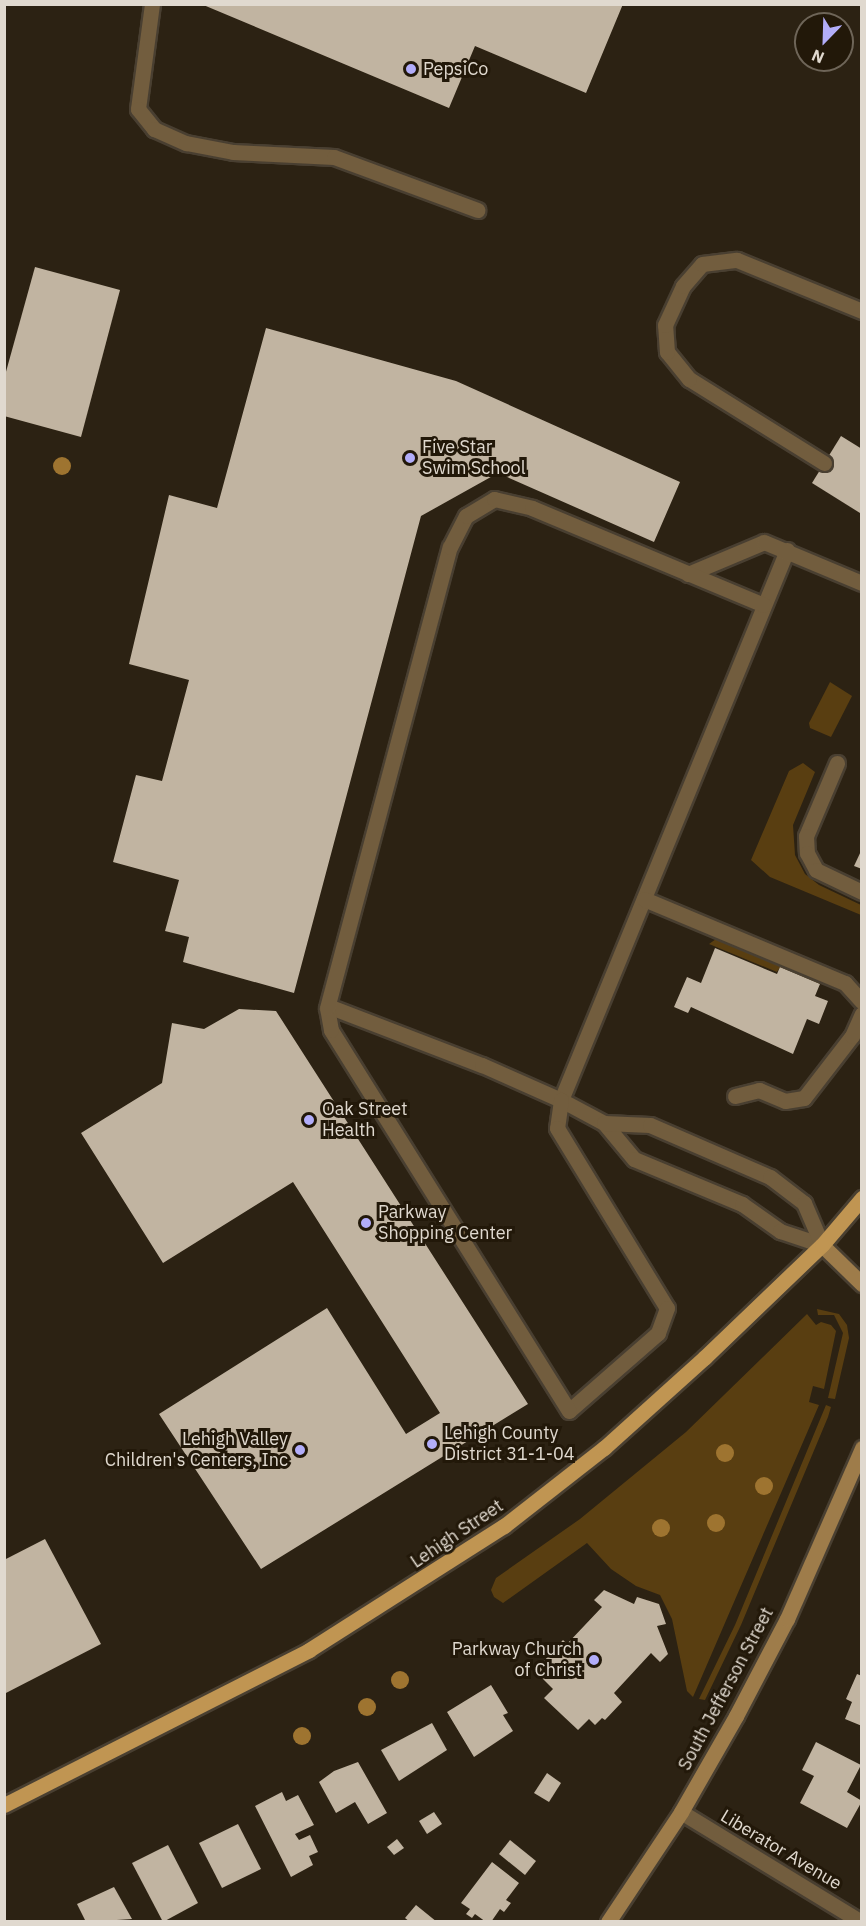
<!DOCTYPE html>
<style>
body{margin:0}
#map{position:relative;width:866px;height:1926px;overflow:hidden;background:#2c2213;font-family:"IBM Plex Sans",sans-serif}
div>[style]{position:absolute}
.green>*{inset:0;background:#593e11}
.building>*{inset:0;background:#c1b4a1}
.roads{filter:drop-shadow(2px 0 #493f31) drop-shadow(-2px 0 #493f31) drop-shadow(0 2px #493f31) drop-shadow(0 -2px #493f31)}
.service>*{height:15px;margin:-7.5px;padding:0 7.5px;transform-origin:7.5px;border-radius:7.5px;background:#725d3e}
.minor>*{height:15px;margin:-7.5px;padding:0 7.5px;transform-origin:7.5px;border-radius:7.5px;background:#725d3e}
.secondary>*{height:15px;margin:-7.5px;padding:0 7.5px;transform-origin:7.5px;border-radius:7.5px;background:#9e7c4a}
.primary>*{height:15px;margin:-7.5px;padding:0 7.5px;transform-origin:7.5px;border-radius:7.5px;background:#c09552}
.trees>*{width:18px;height:18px;margin:-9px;border-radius:50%;background:#9e7430}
.dots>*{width:16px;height:16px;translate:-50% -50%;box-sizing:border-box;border:3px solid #221809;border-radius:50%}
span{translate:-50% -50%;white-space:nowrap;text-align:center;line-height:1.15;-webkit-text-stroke:6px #221809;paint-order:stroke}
.poi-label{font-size:18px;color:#e0d9cf}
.left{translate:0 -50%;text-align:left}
.right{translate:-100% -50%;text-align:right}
.street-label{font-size:18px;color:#e0d9cf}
.frame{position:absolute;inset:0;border:6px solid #e0d9cf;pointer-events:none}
.north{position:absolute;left:794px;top:12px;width:60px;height:60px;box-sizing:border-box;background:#221809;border:2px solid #6e6558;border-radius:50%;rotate:203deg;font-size:16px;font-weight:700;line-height:24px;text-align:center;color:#e0d9cf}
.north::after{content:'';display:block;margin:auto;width:21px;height:27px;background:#b2adf9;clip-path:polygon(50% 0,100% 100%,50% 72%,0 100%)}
</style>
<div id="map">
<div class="green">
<div style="clip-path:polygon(830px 682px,852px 696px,831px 737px,810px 728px,809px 723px)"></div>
<div style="clip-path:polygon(803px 763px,815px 772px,793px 825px,795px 855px,805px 874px,819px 885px,861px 905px,861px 915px,770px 877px,751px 860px,789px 771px)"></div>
<div style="clip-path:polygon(716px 939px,820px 981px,820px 984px,780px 967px,777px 972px,709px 944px)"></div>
<div style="clip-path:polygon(817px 1309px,839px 1314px,847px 1325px,849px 1338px,835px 1399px,828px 1398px,843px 1333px,834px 1315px,818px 1315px)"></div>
<div style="clip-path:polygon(807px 1314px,816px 1325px,821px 1322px,831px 1325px,836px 1331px,824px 1389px,813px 1386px,809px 1402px,819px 1405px,693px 1697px,687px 1691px,672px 1619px,660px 1595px,636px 1586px,611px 1569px,587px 1543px,503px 1603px,494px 1597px,491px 1590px,496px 1578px,580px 1519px,686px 1432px)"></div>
<div style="clip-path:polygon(826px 1405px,831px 1407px,828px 1417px,741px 1625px,705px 1700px,699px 1699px,735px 1625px)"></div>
</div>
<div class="building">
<div style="clip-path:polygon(201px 4px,623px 4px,586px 93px,475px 46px,449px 108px)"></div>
<div style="clip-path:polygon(35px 267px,120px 290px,81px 437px,4px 416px,4px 379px)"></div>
<div style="clip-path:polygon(266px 328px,456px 381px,680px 482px,654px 542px,498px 473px,421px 516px,294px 993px,183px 962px,189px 937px,165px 931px,179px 880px,113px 862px,136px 775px,162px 781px,189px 680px,129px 664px,169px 495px,217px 508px)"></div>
<div style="clip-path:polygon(841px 436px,862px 449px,860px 513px,812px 483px)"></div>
<div style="clip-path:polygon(862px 849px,862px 869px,854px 866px)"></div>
<div style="clip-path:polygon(715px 948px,777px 974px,780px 967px,820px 984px,815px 996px,828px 1001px,819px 1024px,807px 1019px,793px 1054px,691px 1007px,688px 1013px,674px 1007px,687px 977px,701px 983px)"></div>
<div style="clip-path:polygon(239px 1009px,276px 1011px,528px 1404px,261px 1569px,159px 1414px,327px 1308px,406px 1434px,440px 1413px,293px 1182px,163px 1263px,81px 1133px,162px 1083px,172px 1023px,204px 1029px)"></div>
<div style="clip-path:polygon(45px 1539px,101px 1644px,4px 1694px,4px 1560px)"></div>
<div style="clip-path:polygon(604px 1590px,634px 1604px,637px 1597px,659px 1604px,666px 1624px,657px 1626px,668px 1654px,660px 1662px,651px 1653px,614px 1693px,622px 1702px,605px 1720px,602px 1718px,595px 1725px,589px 1719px,578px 1730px,544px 1698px,553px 1689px,535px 1671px,563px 1640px,567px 1644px,602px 1607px,594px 1600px)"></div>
<div style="clip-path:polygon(857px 1674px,862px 1676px,862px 1726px,845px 1719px,852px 1702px,846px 1699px)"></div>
<div style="clip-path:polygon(491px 1685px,508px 1713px,503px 1715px,513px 1731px,474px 1757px,447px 1712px)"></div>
<div style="clip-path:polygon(432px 1723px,447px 1750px,399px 1781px,381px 1750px)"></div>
<div style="clip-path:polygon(816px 1742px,861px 1765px,847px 1792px,862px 1801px,847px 1828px,800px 1803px,814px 1776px,802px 1770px)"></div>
<div style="clip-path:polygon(358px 1762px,387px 1813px,368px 1824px,355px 1802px,336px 1813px,319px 1782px,334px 1771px)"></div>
<div style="clip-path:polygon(547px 1773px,561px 1783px,549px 1802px,534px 1793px)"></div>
<div style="clip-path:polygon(282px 1792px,286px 1801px,298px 1795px,314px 1825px,295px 1834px,299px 1840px,310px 1835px,318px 1852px,309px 1856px,313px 1865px,291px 1877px,255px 1806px)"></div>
<div style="clip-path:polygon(434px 1812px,442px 1824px,427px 1834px,419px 1821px)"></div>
<div style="clip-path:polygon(238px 1824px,261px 1869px,222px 1888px,199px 1843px)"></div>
<div style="clip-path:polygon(397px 1839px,404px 1848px,394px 1855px,387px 1847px)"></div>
<div style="clip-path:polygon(510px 1840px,536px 1861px,525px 1875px,499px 1854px)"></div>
<div style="clip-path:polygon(168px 1845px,198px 1903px,163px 1922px,132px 1863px)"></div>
<div style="clip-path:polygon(492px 1862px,519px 1883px,506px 1900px,511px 1903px,504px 1912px,500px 1909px,491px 1922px,486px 1922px,475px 1914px,472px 1918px,466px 1914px,470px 1909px,461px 1903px)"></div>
<div style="clip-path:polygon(114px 1887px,132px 1919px,86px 1922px,77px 1904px)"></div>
<div style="clip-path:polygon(416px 1905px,437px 1922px,410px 1922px,405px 1918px)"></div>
</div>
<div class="roads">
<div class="service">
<div style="left:152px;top:4px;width:106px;rotate:97.6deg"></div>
<div style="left:138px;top:109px;width:26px;rotate:51deg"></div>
<div style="left:154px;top:129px;width:35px;rotate:24deg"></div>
<div style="left:186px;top:143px;width:48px;rotate:10.8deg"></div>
<div style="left:233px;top:152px;width:101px;rotate:2.8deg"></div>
<div style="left:334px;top:157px;width:153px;rotate:20.3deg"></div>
<div style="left:824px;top:463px;width:159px;rotate:-148.1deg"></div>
<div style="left:689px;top:379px;width:35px;rotate:-129deg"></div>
<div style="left:667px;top:352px;width:27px;rotate:-94deg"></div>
<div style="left:665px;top:325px;width:43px;rotate:-65.2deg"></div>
<div style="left:683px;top:286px;width:29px;rotate:-49deg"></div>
<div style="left:702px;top:264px;width:35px;rotate:-7deg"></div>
<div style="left:737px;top:260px;width:135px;rotate:22.2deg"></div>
<div style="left:787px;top:550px;width:595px;rotate:112.34deg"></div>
<div style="left:561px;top:1100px;width:49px;rotate:28.1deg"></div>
<div style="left:604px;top:1123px;width:47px;rotate:50.2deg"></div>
<div style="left:634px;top:1159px;width:117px;rotate:22.6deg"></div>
<div style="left:742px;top:1204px;width:47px;rotate:35.4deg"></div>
<div style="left:780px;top:1231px;width:44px;rotate:18.4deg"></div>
<div style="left:688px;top:574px;width:82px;rotate:-22.8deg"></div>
<div style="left:764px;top:542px;width:106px;rotate:22.7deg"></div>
<div style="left:837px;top:763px;width:79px;rotate:113deg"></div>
<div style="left:806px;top:836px;width:17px;rotate:87deg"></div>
<div style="left:807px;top:853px;width:19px;rotate:62deg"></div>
<div style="left:816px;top:870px;width:51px;rotate:25.6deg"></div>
<div style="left:644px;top:899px;width:218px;rotate:22.7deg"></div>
<div style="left:845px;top:983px;width:25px;rotate:48deg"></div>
<div style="left:328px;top:1006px;width:165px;rotate:21deg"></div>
<div style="left:482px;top:1065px;width:86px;rotate:23.9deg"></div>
<div style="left:561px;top:1100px;width:28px;rotate:98deg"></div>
<div style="left:557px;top:1128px;width:211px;rotate:58.6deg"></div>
<div style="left:667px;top:1308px;width:27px;rotate:110deg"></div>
<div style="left:658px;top:1333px;width:118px;rotate:138.8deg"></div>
<div style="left:569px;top:1411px;width:449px;rotate:-122deg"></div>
<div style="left:331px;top:1030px;width:22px;rotate:-100deg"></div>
<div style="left:327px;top:1008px;width:477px;rotate:-75.1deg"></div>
<div style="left:450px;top:547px;width:35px;rotate:-63deg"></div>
<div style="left:466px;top:516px;width:33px;rotate:-31deg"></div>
<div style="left:494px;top:499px;width:39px;rotate:13deg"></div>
<div style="left:532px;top:508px;width:251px;rotate:22.7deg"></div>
<div style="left:735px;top:1096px;width:25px;rotate:-14deg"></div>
<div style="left:759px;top:1090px;width:28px;rotate:23deg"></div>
<div style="left:785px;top:1101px;width:19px;rotate:-9deg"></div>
<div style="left:804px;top:1098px;width:78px;rotate:-52.3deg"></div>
<div style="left:852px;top:1036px;width:24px;rotate:-66deg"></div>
<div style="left:604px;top:1123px;width:46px;rotate:2.5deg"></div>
<div style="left:650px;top:1125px;width:131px;rotate:23.4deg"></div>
<div style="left:770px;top:1177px;width:43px;rotate:37.4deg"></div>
<div style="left:804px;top:1203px;width:46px;rotate:66.8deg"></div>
</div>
<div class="minor">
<div style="left:681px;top:1812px;width:211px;rotate:31.4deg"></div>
</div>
<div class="secondary">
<div style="left:822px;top:1245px;width:56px;rotate:44.3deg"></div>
<div style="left:608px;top:1922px;width:132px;rotate:-56.4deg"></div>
<div style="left:681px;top:1812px;width:111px;rotate:-60.2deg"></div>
<div style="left:736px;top:1716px;width:110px;rotate:-62.3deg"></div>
<div style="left:787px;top:1619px;width:187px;rotate:-66.3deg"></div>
</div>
<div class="primary">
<div style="left:4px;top:1805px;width:342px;rotate:-26.9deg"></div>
<div style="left:309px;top:1650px;width:231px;rotate:-32.5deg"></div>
<div style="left:504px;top:1526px;width:127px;rotate:-38deg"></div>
<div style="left:604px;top:1448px;width:135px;rotate:-42deg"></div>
<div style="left:704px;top:1358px;width:163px;rotate:-43.8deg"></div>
<div style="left:822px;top:1245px;width:62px;rotate:-49.6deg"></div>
</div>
</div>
<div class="trees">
<div style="left:62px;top:466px"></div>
<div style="left:725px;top:1453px"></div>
<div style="left:764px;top:1486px"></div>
<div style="left:716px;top:1523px"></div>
<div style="left:661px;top:1528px"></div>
<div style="left:400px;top:1680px"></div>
<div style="left:367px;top:1707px"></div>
<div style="left:302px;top:1736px"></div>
</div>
<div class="dots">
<div style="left:411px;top:69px;background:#b2adf9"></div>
<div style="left:410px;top:458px;background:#b2adf9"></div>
<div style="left:309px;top:1120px;background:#b2adf9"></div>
<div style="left:366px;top:1223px;background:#b2adf9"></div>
<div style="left:432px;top:1444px;background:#b2adf9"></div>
<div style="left:300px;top:1450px;background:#b2adf9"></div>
<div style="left:594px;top:1660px;background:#b2adf9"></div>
</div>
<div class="poi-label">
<span class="left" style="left:423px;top:69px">PepsiCo</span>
<span class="left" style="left:422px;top:458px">Five Star<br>Swim School</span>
<span class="left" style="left:322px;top:1120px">Oak Street<br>Health</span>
<span class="left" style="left:378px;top:1223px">Parkway<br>Shopping Center</span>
<span class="left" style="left:444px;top:1444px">Lehigh County<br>District 31-1-04</span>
<span class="right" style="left:288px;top:1450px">Lehigh Valley<br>Children's Centers, Inc</span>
<span class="right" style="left:582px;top:1660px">Parkway Church<br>of Christ</span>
</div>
<div class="street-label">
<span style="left:457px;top:1534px;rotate:-34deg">Lehigh Street</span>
<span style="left:726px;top:1689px;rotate:-62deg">South Jefferson Street</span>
<span style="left:781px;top:1850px;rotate:31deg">Liberator Avenue</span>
</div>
<div class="frame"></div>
<div class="north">N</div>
</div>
